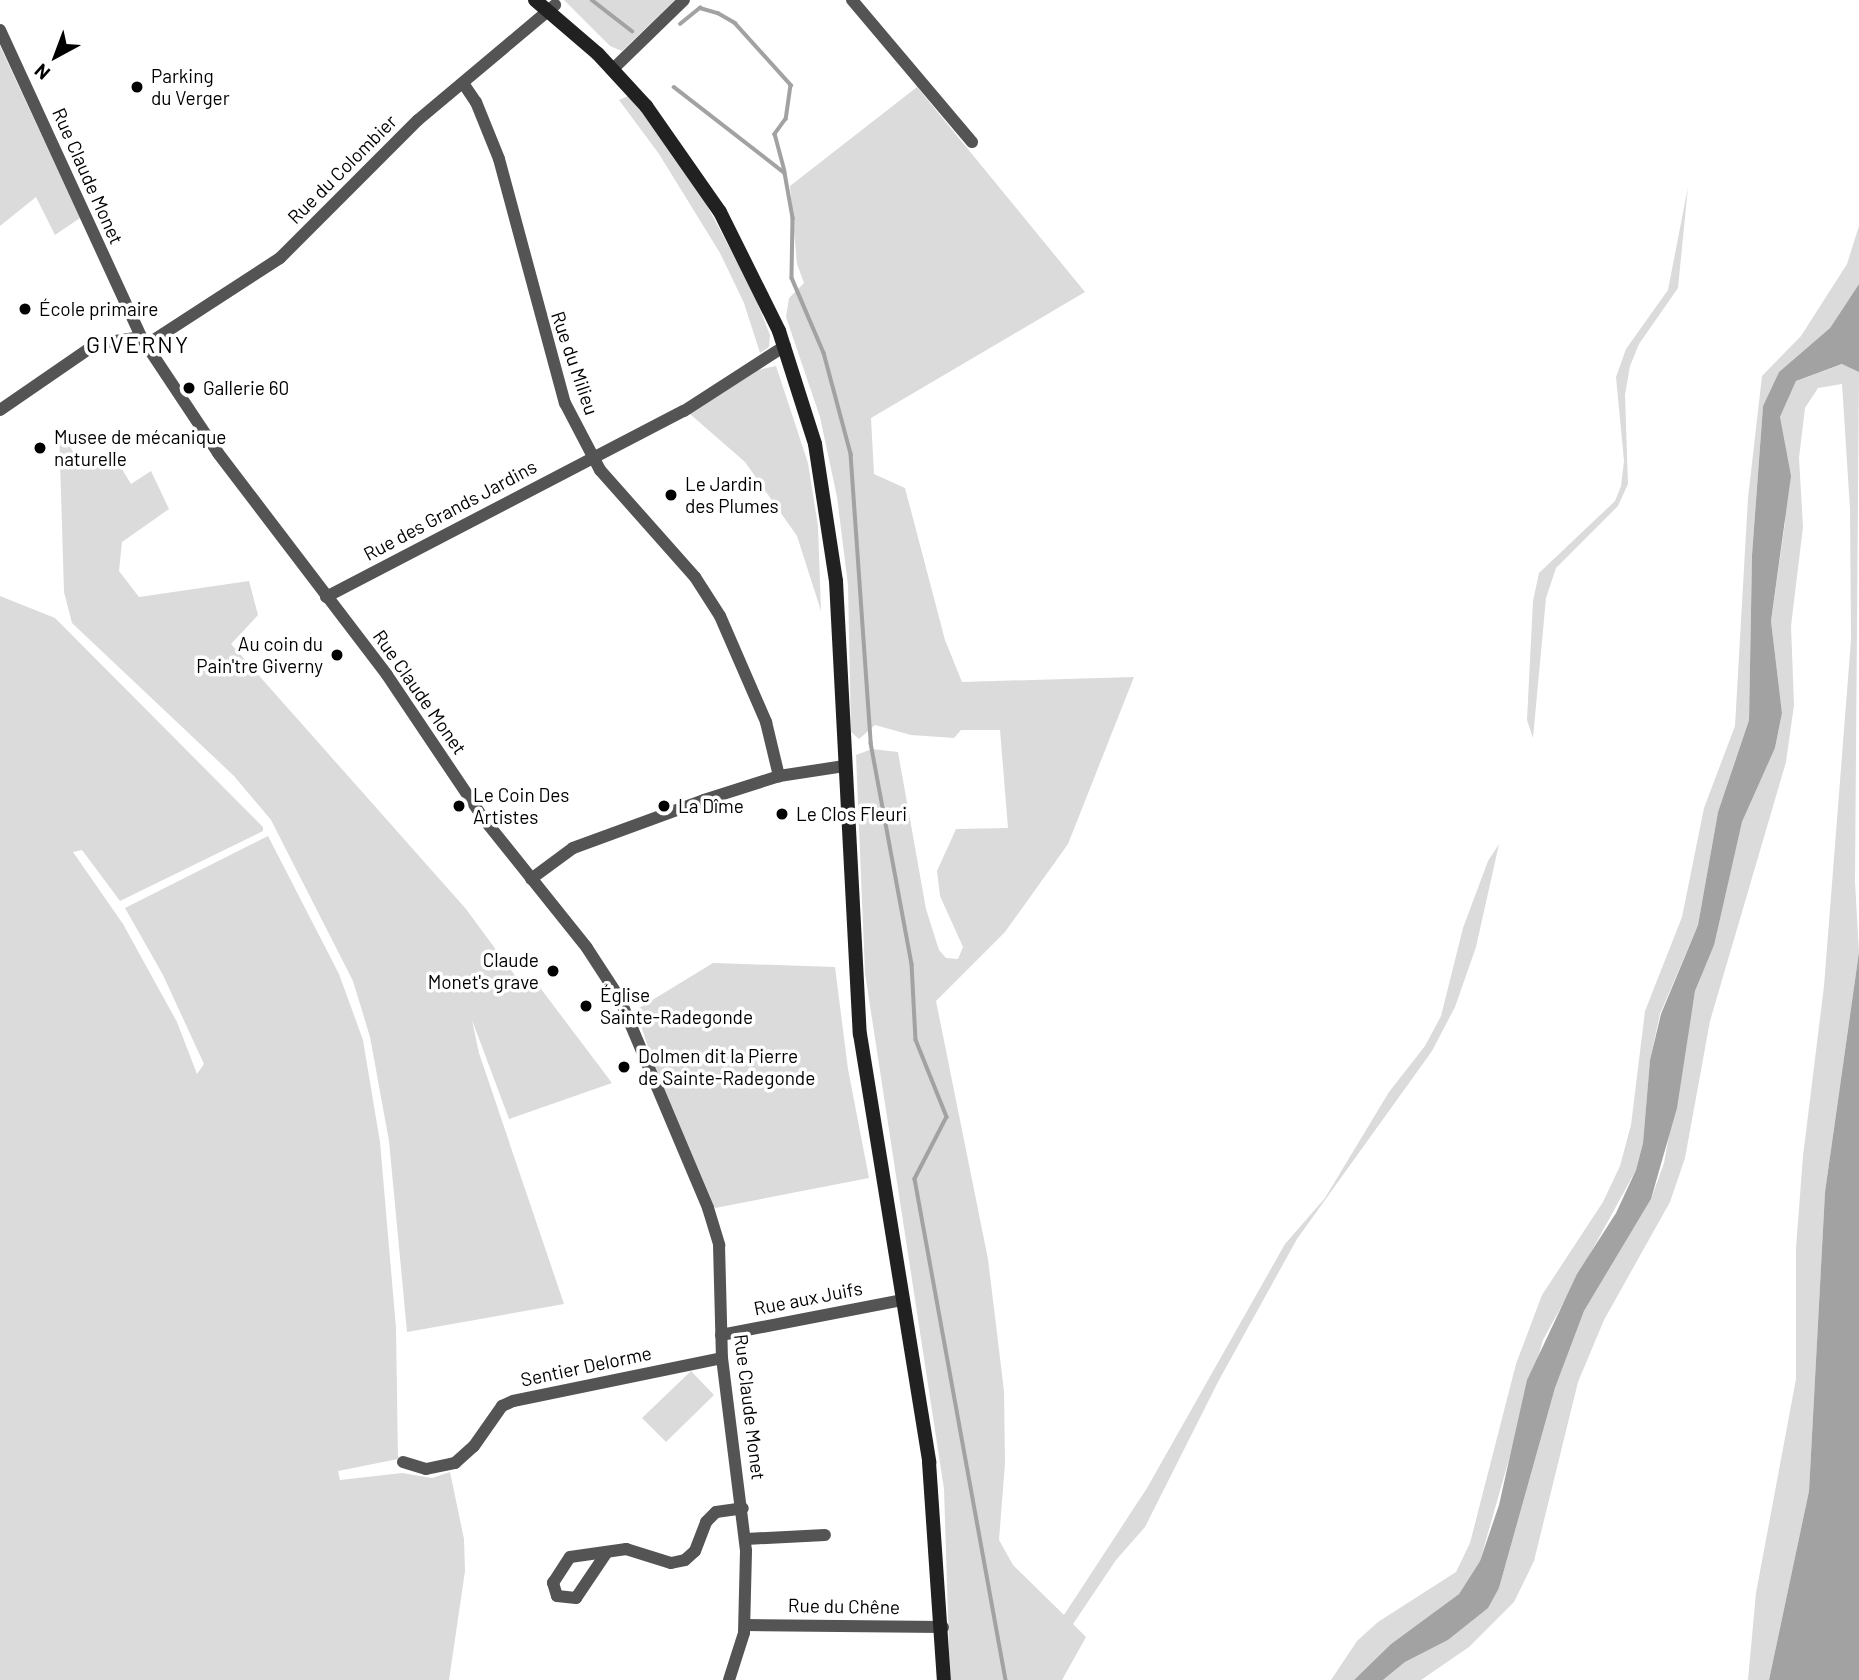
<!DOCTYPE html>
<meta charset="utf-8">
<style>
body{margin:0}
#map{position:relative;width:1859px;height:1680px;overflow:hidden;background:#fff;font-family:Barlow,sans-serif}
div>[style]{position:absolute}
.green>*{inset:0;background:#dbdbdb}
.water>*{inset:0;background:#a2a2a2}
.stream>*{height:3.5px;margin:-1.75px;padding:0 1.75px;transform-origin:1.75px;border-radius:1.75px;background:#a2a2a2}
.street>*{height:12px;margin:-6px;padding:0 6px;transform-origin:6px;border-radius:6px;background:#545454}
.secondary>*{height:14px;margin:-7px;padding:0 7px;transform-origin:7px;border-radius:7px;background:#212121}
.dots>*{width:19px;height:19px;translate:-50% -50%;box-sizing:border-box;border:4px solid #fff;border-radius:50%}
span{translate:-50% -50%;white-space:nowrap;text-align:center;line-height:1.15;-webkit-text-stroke:7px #fff;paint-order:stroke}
.poi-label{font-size:19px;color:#000}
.left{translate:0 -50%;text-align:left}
.right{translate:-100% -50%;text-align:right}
.street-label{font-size:19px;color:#000}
.quarter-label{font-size:23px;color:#000;letter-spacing:2px}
.north{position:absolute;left:21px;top:21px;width:70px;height:70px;-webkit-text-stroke:5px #fff;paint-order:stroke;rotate:221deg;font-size:19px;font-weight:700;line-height:28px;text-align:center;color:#000}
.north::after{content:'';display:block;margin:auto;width:24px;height:32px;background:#000;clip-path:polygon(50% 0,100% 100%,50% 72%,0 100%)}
</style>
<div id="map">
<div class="green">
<div style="clip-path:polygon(564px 0,675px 0,622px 51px,610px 46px)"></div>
<div style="clip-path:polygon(0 46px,80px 218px,55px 235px,36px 197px,0 226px)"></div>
<div style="clip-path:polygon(917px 87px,1085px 292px,871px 418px,874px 474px,905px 488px,945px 640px,962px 682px,1134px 677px,1068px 844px,1005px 932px,936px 1001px,988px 1259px,1004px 1391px,1005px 1464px,999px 1540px,1013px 1565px,1064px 1615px,1147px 1488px,1285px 1244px,1325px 1198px,1389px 1092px,1425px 1046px,1441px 1016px,1463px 928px,1488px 861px,1499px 844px,1476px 947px,1455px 1007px,1432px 1051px,1297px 1239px,1219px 1380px,1145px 1527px,1116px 1560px,1073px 1624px,1086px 1637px,1062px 1680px,950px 1680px,944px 1489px,865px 973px,856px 755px,872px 749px,898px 752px,926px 909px,939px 950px,946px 958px,958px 959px,963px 947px,940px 896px,937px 871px,956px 829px,1008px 828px,1000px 730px,961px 730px,954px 738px,911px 735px,875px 725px,859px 739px,851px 732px,848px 585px,837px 497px,820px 417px,786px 317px,789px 298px,804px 283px,797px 264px,790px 186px)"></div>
<div style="clip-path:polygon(630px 95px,702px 196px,753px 292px,770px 335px,769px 347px,760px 353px,744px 303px,720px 253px,659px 154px,619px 100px)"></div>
<div style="clip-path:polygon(1688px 187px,1678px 288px,1639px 344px,1630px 366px,1625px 395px,1628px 484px,1618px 506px,1556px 568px,1546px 598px,1533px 738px,1527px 720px,1533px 601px,1539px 573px,1615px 501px,1621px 486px,1624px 461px,1616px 377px,1626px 349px,1668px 290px)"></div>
<div style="clip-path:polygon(1859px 226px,1859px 284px,1830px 328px,1779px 372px,1763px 406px,1752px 555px,1749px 720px,1718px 812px,1698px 925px,1660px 1014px,1650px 1060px,1643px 1143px,1636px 1170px,1543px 1340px,1480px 1561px,1459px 1594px,1391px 1644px,1354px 1680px,1331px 1680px,1357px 1641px,1378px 1622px,1456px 1572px,1470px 1543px,1516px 1364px,1542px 1295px,1603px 1202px,1620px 1166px,1631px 1125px,1645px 1011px,1682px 917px,1704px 808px,1735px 726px,1748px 498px,1762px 376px,1801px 336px,1847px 264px)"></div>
<div style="clip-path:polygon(1843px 364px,1859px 370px,1855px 882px,1859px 952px,1825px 1192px,1809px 1491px,1769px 1680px,1748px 1680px,1756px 1593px,1796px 1379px,1796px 1248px,1803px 1156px,1824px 986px,1851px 640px,1850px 509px,1842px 384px,1818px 388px,1805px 408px,1799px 458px,1803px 527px,1791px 626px,1794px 705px,1786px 762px,1710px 1021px,1685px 1158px,1670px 1202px,1604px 1320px,1578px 1382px,1534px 1561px,1514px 1602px,1469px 1647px,1421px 1680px,1383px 1680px,1405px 1662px,1448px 1640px,1487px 1608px,1499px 1588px,1555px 1388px,1584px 1311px,1651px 1199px,1664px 1163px,1695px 991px,1713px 945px,1742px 822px,1775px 748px,1782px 713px,1771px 621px,1785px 523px,1780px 417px,1796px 381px)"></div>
<div style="clip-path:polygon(776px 366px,808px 463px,818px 526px,821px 611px,797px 536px,745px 462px,690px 414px,758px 370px)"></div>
<div style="clip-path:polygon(59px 428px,84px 470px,112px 453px,131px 484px,151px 471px,169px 509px,122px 542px,119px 571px,139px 597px,249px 581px,258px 615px,231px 644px,466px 909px,525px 989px,535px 981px,612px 1083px,509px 1119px,472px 1020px,479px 1053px,564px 1304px,407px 1332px,389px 1141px,370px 1037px,353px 981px,271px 820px,234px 776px,72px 623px,64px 592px)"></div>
<div style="clip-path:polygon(0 596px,55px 618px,263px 827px,263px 831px,120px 901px,82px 850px,73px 852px,123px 924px,177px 1022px,197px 1074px,204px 1064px,163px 975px,125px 908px,268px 836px,339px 974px,363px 1040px,380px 1142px,396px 1328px,398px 1459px,338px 1471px,340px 1480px,402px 1473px,432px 1478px,450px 1472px,464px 1539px,465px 1571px,449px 1680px,0 1680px)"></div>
<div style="clip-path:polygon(713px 963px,835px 967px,848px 1069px,869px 1178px,715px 1208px,672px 1107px,666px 1103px,636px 1010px)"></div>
<div style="clip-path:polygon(691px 1371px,714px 1395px,666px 1442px,642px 1418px)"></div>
</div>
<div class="water">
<div style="clip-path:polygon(1859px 284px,1859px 372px,1842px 364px,1796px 381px,1780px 417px,1791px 476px,1771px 621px,1782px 713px,1775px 748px,1742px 822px,1714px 945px,1695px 991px,1677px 1108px,1651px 1199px,1584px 1311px,1555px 1388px,1499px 1588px,1488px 1608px,1448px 1640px,1405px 1662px,1383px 1680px,1354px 1680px,1391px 1644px,1459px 1594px,1480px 1561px,1499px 1505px,1527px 1380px,1577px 1274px,1616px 1213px,1636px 1170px,1643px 1143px,1650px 1060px,1661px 1014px,1698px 925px,1718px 812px,1749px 720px,1752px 555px,1763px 406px,1779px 372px,1830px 328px)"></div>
<div style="clip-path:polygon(1859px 952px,1859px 1680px,1769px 1680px,1809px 1491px,1825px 1192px)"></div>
</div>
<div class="stream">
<div style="left:592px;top:0;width:51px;rotate:37.8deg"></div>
<div style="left:680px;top:24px;width:26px;rotate:-39deg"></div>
<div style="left:700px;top:8px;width:19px;rotate:16deg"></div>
<div style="left:718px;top:13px;width:20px;rotate:30deg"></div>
<div style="left:735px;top:23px;width:84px;rotate:47.9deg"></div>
<div style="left:791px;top:85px;width:34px;rotate:98deg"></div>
<div style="left:786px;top:119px;width:19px;rotate:126deg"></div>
<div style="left:775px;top:134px;width:38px;rotate:75deg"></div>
<div style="left:674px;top:87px;width:140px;rotate:37.8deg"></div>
<div style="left:785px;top:173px;width:46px;rotate:79.9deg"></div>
<div style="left:793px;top:218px;width:60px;rotate:91deg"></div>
<div style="left:792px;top:278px;width:82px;rotate:66.9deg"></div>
<div style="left:824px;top:353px;width:105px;rotate:75deg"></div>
<div style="left:851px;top:454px;width:290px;rotate:86deg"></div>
<div style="left:871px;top:743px;width:225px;rotate:79.5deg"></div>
<div style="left:912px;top:964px;width:76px;rotate:87deg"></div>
<div style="left:916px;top:1040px;width:83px;rotate:68.1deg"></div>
<div style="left:947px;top:1117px;width:70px;rotate:117.3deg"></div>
<div style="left:915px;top:1179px;width:509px;rotate:79.71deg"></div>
</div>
<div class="street">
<div style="left:852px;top:0;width:186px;rotate:49.8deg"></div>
<div style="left:0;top:30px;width:338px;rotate:65.3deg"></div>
<div style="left:613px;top:69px;width:99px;rotate:-44.2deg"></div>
<div style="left:463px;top:83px;width:23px;rotate:56deg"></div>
<div style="left:476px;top:102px;width:61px;rotate:68deg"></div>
<div style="left:499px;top:159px;width:253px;rotate:74.9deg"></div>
<div style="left:565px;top:403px;width:76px;rotate:62.4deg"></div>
<div style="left:600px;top:470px;width:143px;rotate:48.4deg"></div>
<div style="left:695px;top:577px;width:46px;rotate:57.3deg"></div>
<div style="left:720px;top:616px;width:116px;rotate:66.5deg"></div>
<div style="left:766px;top:722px;width:56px;rotate:76.5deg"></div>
<div style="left:146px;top:345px;width:160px;rotate:-33deg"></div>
<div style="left:280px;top:258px;width:195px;rotate:-45deg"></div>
<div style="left:418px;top:120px;width:179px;rotate:-40deg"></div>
<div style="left:0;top:410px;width:116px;rotate:-34.5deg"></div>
<div style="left:96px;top:344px;width:46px;rotate:-8.8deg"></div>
<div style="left:141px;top:337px;width:139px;rotate:56.4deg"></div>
<div style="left:218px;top:453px;width:279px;rotate:52.7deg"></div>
<div style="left:387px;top:675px;width:172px;rotate:56.1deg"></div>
<div style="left:483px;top:818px;width:166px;rotate:51.3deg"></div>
<div style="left:587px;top:948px;width:59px;rotate:56.9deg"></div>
<div style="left:619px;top:997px;width:229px;rotate:67.1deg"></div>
<div style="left:708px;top:1208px;width:39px;rotate:73deg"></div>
<div style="left:719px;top:1245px;width:113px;rotate:88.5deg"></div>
<div style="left:722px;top:1358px;width:194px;rotate:82.9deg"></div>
<div style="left:746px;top:1551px;width:82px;rotate:91.4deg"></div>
<div style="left:744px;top:1633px;width:49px;rotate:107.7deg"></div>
<div style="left:326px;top:597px;width:403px;rotate:-27.5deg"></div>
<div style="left:684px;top:411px;width:120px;rotate:-32.8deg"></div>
<div style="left:531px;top:879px;width:52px;rotate:-36.4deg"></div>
<div style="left:573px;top:848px;width:140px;rotate:-20.1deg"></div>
<div style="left:704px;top:800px;width:79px;rotate:-17.7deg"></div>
<div style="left:779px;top:776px;width:66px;rotate:-8.7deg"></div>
<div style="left:721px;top:1335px;width:184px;rotate:-10.9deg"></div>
<div style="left:403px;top:1462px;width:24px;rotate:17deg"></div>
<div style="left:426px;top:1469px;width:30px;rotate:-12deg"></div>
<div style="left:455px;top:1463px;width:25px;rotate:-42deg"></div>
<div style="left:474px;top:1446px;width:49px;rotate:-55deg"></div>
<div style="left:502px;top:1406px;width:12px;rotate:-24deg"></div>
<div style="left:513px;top:1401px;width:213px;rotate:-11.6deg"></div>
<div style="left:746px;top:1539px;width:79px;rotate:-2.9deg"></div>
<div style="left:607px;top:1552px;width:55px;rotate:124deg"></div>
<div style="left:576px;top:1598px;width:19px;rotate:-174deg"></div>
<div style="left:557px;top:1596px;width:14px;rotate:-107deg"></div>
<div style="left:553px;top:1583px;width:31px;rotate:-57deg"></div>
<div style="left:570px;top:1557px;width:57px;rotate:-8.1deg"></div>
<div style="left:626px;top:1549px;width:47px;rotate:17.3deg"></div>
<div style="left:671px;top:1563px;width:14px;rotate:-12deg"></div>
<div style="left:685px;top:1560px;width:13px;rotate:-42deg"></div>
<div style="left:695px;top:1551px;width:31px;rotate:-69deg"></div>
<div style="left:706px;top:1522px;width:14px;rotate:-45deg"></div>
<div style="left:716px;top:1512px;width:27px;rotate:-8deg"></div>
<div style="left:745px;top:1625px;width:198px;rotate:0.6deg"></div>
</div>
<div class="secondary">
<div style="left:535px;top:0;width:83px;rotate:40.6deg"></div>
<div style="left:598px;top:54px;width:71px;rotate:47.3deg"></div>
<div style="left:646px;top:106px;width:129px;rotate:55.1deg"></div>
<div style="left:720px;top:212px;width:133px;rotate:63.6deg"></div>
<div style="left:779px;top:331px;width:119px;rotate:72.3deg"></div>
<div style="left:815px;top:444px;width:139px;rotate:81.3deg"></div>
<div style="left:836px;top:581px;width:454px;rotate:87deg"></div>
<div style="left:860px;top:1034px;width:434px;rotate:80.8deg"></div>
<div style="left:929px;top:1462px;width:219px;rotate:86.1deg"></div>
</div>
<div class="dots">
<div style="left:137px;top:87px;background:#000"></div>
<div style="left:25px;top:309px;background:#000"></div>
<div style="left:189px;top:388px;background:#000"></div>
<div style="left:40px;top:448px;background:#000"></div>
<div style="left:671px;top:495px;background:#000"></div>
<div style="left:337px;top:655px;background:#000"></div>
<div style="left:459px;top:806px;background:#000"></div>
<div style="left:664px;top:806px;background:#000"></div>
<div style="left:782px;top:814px;background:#000"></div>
<div style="left:553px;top:971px;background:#000"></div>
<div style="left:586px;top:1006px;background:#000"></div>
<div style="left:624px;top:1067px;background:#000"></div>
</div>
<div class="poi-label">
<span class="left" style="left:151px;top:87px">Parking<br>du Verger</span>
<span class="left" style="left:39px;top:309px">École primaire</span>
<span class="left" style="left:203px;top:388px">Gallerie 60</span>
<span class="left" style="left:54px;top:448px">Musee de mécanique<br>naturelle</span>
<span class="left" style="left:685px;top:495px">Le Jardin<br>des Plumes</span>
<span class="right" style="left:323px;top:655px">Au coin du<br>Pain'tre Giverny</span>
<span class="left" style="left:473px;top:806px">Le Coin Des<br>Artistes</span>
<span class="left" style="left:678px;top:806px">La Dîme</span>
<span class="left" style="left:796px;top:814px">Le Clos Fleuri</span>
<span class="right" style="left:539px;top:971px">Claude<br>Monet's grave</span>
<span class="left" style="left:600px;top:1006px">Église<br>Sainte-Radegonde</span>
<span class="left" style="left:638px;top:1067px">Dolmen dit la Pierre<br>de Sainte-Radegonde</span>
</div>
<div class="street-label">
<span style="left:342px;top:169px;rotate:-45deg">Rue du Colombier</span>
<span style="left:88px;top:176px;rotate:66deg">Rue Claude Monet</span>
<span style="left:575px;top:363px;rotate:71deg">Rue du Milieu</span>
<span style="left:450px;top:510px;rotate:-28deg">Rue des Grands Jardins</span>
<span style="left:420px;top:692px;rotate:55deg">Rue Claude Monet</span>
<span style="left:808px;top:1298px;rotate:-11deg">Rue aux Juifs</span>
<span style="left:586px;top:1366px;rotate:-12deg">Sentier Delorme</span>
<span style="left:750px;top:1407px;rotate:83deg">Rue Claude Monet</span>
<span style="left:844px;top:1606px;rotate:1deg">Rue du Chêne</span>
</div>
<div class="quarter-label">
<span style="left:138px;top:344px">GIVERNY</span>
</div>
<div class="north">N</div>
</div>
